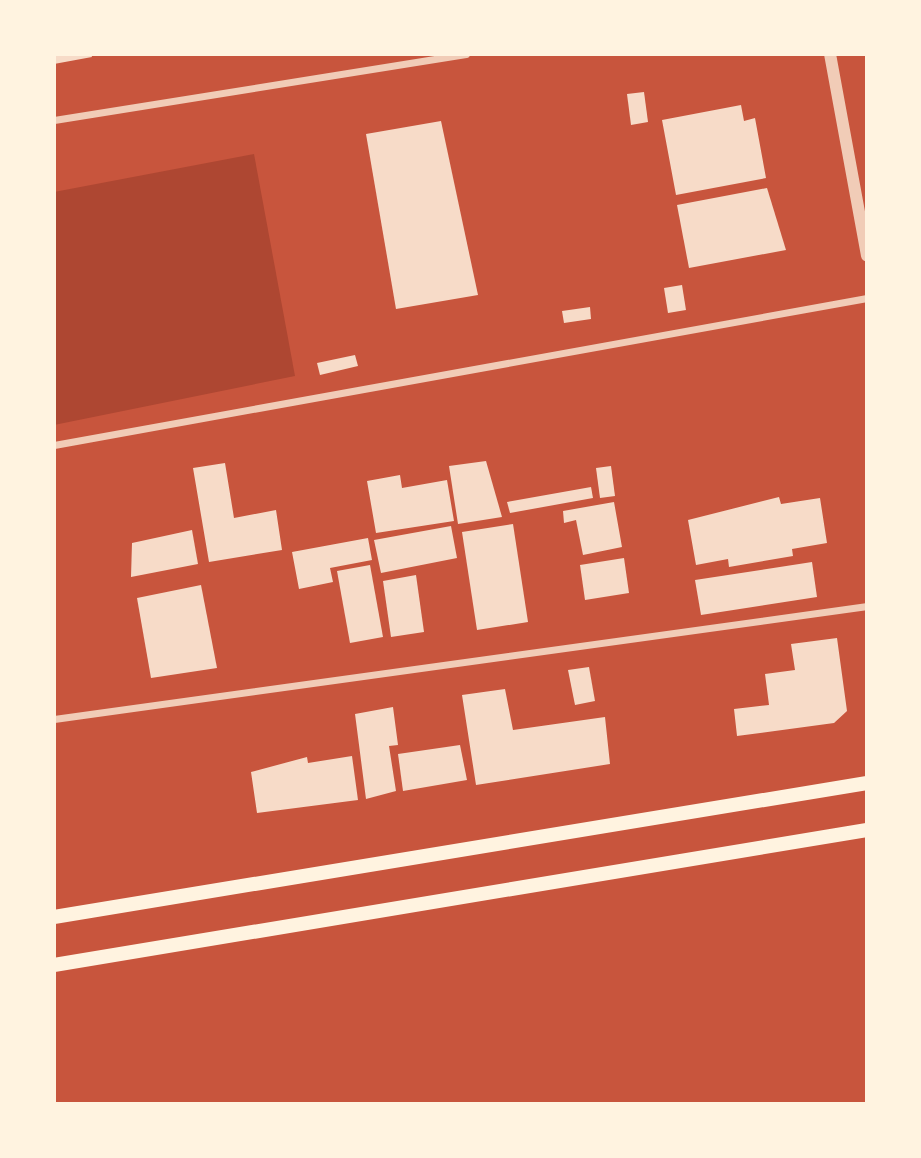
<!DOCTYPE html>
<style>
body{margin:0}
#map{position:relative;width:921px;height:1158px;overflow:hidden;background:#c8553d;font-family:"Titillium Web",sans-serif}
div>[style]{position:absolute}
.green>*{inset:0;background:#ae4732}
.building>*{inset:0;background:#f7dbc8}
.minor>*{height:7px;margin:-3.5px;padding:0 3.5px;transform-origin:3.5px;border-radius:3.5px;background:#f1ccb7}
.tertiary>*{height:12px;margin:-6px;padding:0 6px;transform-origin:6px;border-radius:6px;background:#f1ccb7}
.secondary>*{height:14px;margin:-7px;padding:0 7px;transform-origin:7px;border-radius:7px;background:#fff3e0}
span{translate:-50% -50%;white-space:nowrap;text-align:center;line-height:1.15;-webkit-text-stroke:6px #fff3e0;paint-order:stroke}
.frame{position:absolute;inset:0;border:56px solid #fff3e0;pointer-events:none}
</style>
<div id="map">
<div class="green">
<div style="clip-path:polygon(254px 154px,295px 376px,54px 425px,54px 192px)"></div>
</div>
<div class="building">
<div style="clip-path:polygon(54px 54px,91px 54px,92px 57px,54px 64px)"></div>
<div style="clip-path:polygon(644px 92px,648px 122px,631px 125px,627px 94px)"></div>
<div style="clip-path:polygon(741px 105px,744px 121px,755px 118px,766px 178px,676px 195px,662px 120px)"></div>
<div style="clip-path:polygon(441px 121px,478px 295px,396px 309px,366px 134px)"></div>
<div style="clip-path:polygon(767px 188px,786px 250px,689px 268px,677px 205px)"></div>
<div style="clip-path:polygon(682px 285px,686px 310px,668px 313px,664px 288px)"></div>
<div style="clip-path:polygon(590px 307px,591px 319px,564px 323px,562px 311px)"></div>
<div style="clip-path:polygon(355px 355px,358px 366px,320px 375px,317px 363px)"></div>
<div style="clip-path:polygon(486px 461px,502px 517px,458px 524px,449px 466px)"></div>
<div style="clip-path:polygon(225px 463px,234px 518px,276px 510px,282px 550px,209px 562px,193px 468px)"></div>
<div style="clip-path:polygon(611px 466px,615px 496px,600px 498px,596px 468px)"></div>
<div style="clip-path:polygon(400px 475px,402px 488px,447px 480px,454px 521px,376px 533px,367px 481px)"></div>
<div style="clip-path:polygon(591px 487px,593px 498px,510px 513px,507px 502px)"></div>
<div style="clip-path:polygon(779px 497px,781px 504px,820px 498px,827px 543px,792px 549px,793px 556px,729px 567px,728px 559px,696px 565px,688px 520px)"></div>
<div style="clip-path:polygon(614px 502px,622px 547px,583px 555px,576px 520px,564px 523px,563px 511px)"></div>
<div style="clip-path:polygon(513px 524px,528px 622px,477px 630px,462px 532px)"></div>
<div style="clip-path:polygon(451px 526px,457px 558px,381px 573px,374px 540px)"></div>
<div style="clip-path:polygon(192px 530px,198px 564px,131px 577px,132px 543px)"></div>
<div style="clip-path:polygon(368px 538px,372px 560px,330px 568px,333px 582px,299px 589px,292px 552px)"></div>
<div style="clip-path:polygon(624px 558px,629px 593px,585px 600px,580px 565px)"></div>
<div style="clip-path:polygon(812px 562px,817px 597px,701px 615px,695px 580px)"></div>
<div style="clip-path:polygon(370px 565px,383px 637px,350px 643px,337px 571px)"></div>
<div style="clip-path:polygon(416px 575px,424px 632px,391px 637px,383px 581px)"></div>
<div style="clip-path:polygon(201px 585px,217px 668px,151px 678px,137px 598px)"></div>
<div style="clip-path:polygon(837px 638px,847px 711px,834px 723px,737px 736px,734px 709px,769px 705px,765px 674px,795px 670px,791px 644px)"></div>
<div style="clip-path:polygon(589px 667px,595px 701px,575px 705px,568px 670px)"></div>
<div style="clip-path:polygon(505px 689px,513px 730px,605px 717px,610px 764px,476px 785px,462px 695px)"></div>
<div style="clip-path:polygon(393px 707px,398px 745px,389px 746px,396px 791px,366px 799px,355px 714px)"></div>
<div style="clip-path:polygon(460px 745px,467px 780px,403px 791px,398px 754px)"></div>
<div style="clip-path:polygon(352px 756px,358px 800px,257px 813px,251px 772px,307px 757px,308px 763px)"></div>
</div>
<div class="minor">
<div style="left:54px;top:120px;width:417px;rotate:-9.1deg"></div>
<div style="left:54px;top:445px;width:826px;rotate:-10.25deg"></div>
<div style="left:54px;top:719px;width:821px;rotate:-7.91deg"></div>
</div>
<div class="tertiary">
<div style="left:830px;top:54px;width:205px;rotate:79.6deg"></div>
</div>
<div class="secondary">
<div style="left:54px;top:917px;width:824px;rotate:-9.36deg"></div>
<div style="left:54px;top:965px;width:824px;rotate:-9.43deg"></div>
</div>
<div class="frame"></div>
</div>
